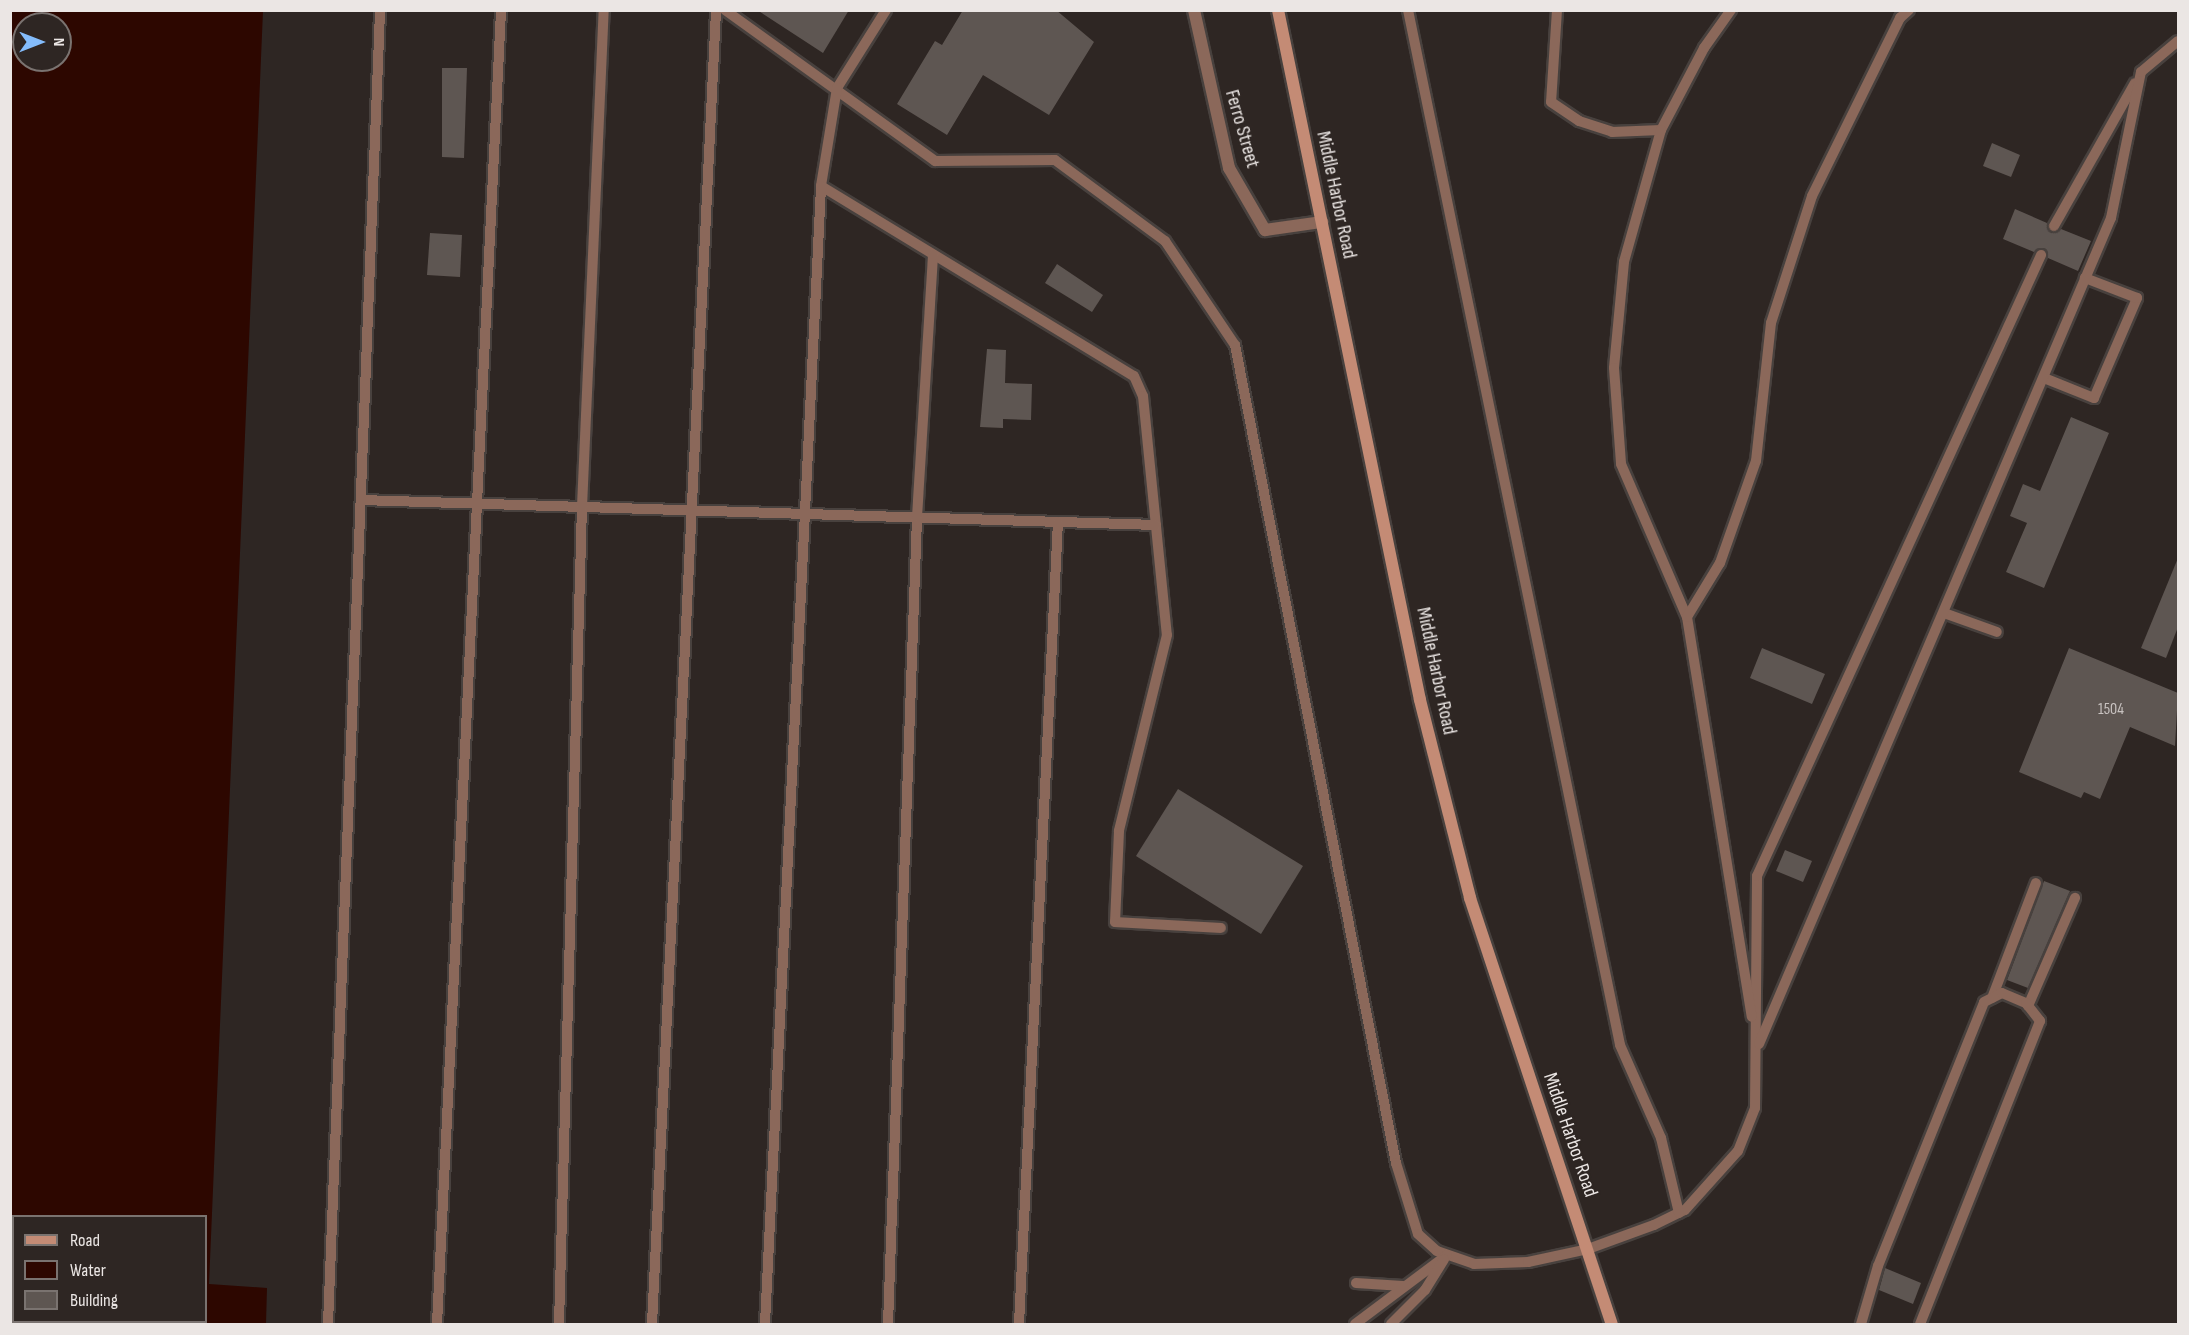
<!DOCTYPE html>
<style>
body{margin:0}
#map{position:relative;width:2189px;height:1335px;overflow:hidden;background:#2e2623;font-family:"Sofia Sans Condensed",sans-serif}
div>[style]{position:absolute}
.water>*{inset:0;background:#2d0700}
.building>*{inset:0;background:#5e5652}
.roads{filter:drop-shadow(2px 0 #48413e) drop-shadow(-2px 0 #48413e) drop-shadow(0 2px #48413e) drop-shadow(0 -2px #48413e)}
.service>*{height:10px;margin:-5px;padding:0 5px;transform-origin:5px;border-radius:5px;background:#8b685a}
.minor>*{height:12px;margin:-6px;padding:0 6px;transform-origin:6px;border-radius:6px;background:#8b685a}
.secondary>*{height:12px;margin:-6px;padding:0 6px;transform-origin:6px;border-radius:6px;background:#c48b75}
span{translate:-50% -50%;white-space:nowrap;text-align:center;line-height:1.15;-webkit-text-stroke:4.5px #2e2623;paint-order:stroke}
.number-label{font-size:16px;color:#c8c2c0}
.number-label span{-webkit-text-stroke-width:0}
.street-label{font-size:20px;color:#ebe6e4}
.frame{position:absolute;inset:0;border:12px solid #ebe6e4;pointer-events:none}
.legend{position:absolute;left:12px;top:1215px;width:195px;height:108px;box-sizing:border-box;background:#2e2623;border:2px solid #7a7370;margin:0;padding:8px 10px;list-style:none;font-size:18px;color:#ebe6e4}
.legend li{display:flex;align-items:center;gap:12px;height:30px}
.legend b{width:30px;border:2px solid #7a7370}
.north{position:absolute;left:12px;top:12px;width:60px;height:60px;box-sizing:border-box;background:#2e2623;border:2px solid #7a7370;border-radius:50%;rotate:90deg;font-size:16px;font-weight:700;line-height:24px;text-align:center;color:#ebe6e4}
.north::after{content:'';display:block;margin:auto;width:21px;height:27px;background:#84bcfb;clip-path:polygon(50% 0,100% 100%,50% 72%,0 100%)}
</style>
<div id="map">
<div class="water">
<div style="clip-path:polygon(evenodd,10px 11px,263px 11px,209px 1284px,267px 1288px,266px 1324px,11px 1324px,10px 11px,24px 24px,60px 24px,60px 60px,24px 60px,24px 24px,10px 11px,14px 1216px,206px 1216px,206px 1322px,14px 1322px,14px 1216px)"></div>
</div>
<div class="building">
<div style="clip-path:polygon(757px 10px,849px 10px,823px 53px)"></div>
<div style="clip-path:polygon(963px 10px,1056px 10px,1094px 42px,1049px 115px,983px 75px,947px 135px,897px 104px,935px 41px,942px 45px)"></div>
<div style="clip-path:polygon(442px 68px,467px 68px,464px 158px,442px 157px)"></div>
<div style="clip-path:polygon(1992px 143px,2020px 155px,2011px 177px,1983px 166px)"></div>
<div style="clip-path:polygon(2015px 209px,2047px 223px,2051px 233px,2061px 229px,2091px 241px,2078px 271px,2048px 258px,2044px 248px,2034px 252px,2003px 239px)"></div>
<div style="clip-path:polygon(430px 233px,462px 235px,460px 277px,427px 275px)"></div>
<div style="clip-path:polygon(1057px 264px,1103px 295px,1092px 312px,1045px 283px)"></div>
<div style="clip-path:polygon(987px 349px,1006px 350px,1005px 383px,1032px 384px,1031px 420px,1003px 419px,1003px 428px,980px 427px)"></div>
<div style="clip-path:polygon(2071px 417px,2109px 433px,2044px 588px,2006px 572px,2027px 523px,2010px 516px,2023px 484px,2040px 491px)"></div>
<div style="clip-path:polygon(2178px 558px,2178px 627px,2166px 658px,2141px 648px)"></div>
<div style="clip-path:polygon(1762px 648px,1825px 674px,1812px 704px,1750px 678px)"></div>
<div style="clip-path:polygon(2069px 648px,2178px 693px,2175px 746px,2130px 727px,2100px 799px,2084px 792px,2081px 798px,2019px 772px)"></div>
<div style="clip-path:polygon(1178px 789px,1303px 866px,1261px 934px,1136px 856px)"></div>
<div style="clip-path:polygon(1785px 850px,1812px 861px,1803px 882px,1776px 871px)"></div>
<div style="clip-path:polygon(2044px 881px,2070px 891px,2028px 988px,2007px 980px)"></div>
<div style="clip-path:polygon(1885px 1268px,1921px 1283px,1913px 1304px,1879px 1290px)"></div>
</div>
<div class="roads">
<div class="service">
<div style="left:725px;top:10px;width:259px;rotate:35.7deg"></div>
<div style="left:935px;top:161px;width:120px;rotate:-0.5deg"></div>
<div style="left:1055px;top:160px;width:137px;rotate:36.4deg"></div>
<div style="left:1165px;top:241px;width:125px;rotate:56.1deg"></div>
<div style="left:1235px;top:345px;width:834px;rotate:78.87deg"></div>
<div style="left:1396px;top:1163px;width:74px;rotate:72.8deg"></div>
<div style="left:1418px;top:1234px;width:25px;rotate:42deg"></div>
<div style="left:1437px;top:1251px;width:39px;rotate:19deg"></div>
<div style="left:1474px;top:1264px;width:54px;rotate:-2.1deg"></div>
<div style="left:1528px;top:1262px;width:61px;rotate:-12.2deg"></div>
<div style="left:1588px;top:1249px;width:70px;rotate:-20deg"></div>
<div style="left:1654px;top:1225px;width:34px;rotate:-26deg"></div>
<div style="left:1685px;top:1210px;width:79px;rotate:-48.1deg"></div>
<div style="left:1738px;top:1151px;width:46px;rotate:-68.4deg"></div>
<div style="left:1755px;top:1108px;width:232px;rotate:-89.5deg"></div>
<div style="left:1757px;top:876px;width:683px;rotate:-65.42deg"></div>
<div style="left:886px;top:10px;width:92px;rotate:122.1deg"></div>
<div style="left:837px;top:88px;width:99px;rotate:99.3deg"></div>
<div style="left:821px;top:186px;width:366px;rotate:31.3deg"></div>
<div style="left:1134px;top:376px;width:22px;rotate:66deg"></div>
<div style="left:1143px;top:396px;width:240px;rotate:84.3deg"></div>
<div style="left:1167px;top:635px;width:202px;rotate:103.8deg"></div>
<div style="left:1119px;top:831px;width:91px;rotate:92.5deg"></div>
<div style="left:1115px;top:922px;width:106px;rotate:3.2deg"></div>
<div style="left:1408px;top:10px;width:1056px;rotate:78.42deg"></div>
<div style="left:1620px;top:1045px;width:102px;rotate:66.2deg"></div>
<div style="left:1661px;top:1138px;width:77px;rotate:76.5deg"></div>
<div style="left:1557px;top:10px;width:92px;rotate:93.7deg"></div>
<div style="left:1551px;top:102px;width:34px;rotate:34deg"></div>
<div style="left:1579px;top:121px;width:35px;rotate:18deg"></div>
<div style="left:1612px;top:132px;width:49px;rotate:-2.3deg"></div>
<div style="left:1661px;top:130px;width:93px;rotate:-62.3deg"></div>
<div style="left:1704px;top:48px;width:47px;rotate:-54.6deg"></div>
<div style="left:1661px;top:130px;width:137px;rotate:105.7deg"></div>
<div style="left:1624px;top:262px;width:106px;rotate:95.4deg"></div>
<div style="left:1614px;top:368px;width:96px;rotate:85.8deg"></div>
<div style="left:1621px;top:464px;width:167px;rotate:66.7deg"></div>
<div style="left:1687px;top:617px;width:405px;rotate:80.8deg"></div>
<div style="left:2054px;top:226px;width:164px;rotate:-60.5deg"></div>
<div style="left:2044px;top:378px;width:54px;rotate:21.8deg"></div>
<div style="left:2094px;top:398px;width:109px;rotate:-66.7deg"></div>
<div style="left:2137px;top:298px;width:56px;rotate:-159deg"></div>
<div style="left:361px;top:500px;width:795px;rotate:1.8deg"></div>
<div style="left:1944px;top:613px;width:56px;rotate:19.7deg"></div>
<div style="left:1687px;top:617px;width:63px;rotate:-58.6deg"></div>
<div style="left:1720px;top:563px;width:108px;rotate:-70.6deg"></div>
<div style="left:1756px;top:461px;width:139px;rotate:-83.8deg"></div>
<div style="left:1771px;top:323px;width:133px;rotate:-72.1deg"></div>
<div style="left:1812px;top:196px;width:199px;rotate:-63.7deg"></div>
<div style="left:1900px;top:18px;width:12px;rotate:-42deg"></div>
<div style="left:1992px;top:998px;width:123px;rotate:-69.1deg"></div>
<div style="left:2028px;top:1006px;width:118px;rotate:-66.5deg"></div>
<div style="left:1759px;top:1044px;width:898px;rotate:-66.92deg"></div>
<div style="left:2111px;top:218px;width:149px;rotate:-78.4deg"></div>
<div style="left:2141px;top:72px;width:48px;rotate:-40deg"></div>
<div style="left:1356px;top:1283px;width:47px;rotate:3.7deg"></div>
<div style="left:328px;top:1324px;width:1315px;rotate:-87.73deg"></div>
<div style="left:437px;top:1324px;width:1316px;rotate:-87.21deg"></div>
<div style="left:559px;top:1324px;width:817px;rotate:-88.39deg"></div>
<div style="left:582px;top:507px;width:497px;rotate:-87.5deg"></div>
<div style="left:652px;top:1324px;width:1316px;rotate:-87.21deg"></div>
<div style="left:765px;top:1324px;width:1139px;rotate:-87.18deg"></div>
<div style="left:888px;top:1324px;width:808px;rotate:-87.94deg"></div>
<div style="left:917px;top:517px;width:262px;rotate:-86.5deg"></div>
<div style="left:1019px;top:1324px;width:803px;rotate:-87.22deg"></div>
<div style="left:1355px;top:1324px;width:115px;rotate:-36.9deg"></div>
<div style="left:1391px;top:1324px;width:48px;rotate:-45deg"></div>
<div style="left:1425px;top:1290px;width:36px;rotate:-58deg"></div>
<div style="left:1861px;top:1324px;width:60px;rotate:-73.7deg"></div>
<div style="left:1878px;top:1266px;width:284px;rotate:-68.1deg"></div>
<div style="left:1984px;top:1002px;width:20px;rotate:-27deg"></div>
<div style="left:2002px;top:993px;width:26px;rotate:23deg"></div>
<div style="left:2026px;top:1003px;width:23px;rotate:52deg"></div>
<div style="left:2040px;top:1021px;width:326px;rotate:111.6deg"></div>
</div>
<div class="minor">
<div style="left:1194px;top:10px;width:162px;rotate:77.5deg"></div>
<div style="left:1229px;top:168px;width:72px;rotate:59.9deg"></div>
<div style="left:1265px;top:230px;width:58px;rotate:-8deg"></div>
</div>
<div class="secondary">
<div style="left:1278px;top:10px;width:704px;rotate:78.37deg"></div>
<div style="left:1420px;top:700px;width:204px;rotate:75.8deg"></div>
<div style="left:1470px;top:898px;width:449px;rotate:71.6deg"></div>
</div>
</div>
<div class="number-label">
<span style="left:2111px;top:710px">1504</span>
</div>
<div class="street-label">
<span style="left:1242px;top:129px;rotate:74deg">Ferro Street</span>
<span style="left:1336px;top:195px;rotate:78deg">Middle Harbor Road</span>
<span style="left:1436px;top:671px;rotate:78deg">Middle Harbor Road</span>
<span style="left:1570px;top:1135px;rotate:71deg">Middle Harbor Road</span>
</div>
<div class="frame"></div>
<ul class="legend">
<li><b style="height:8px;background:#c48b75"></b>Road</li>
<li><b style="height:16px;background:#2d0700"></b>Water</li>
<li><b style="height:16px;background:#5e5652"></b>Building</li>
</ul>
<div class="north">N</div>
</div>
